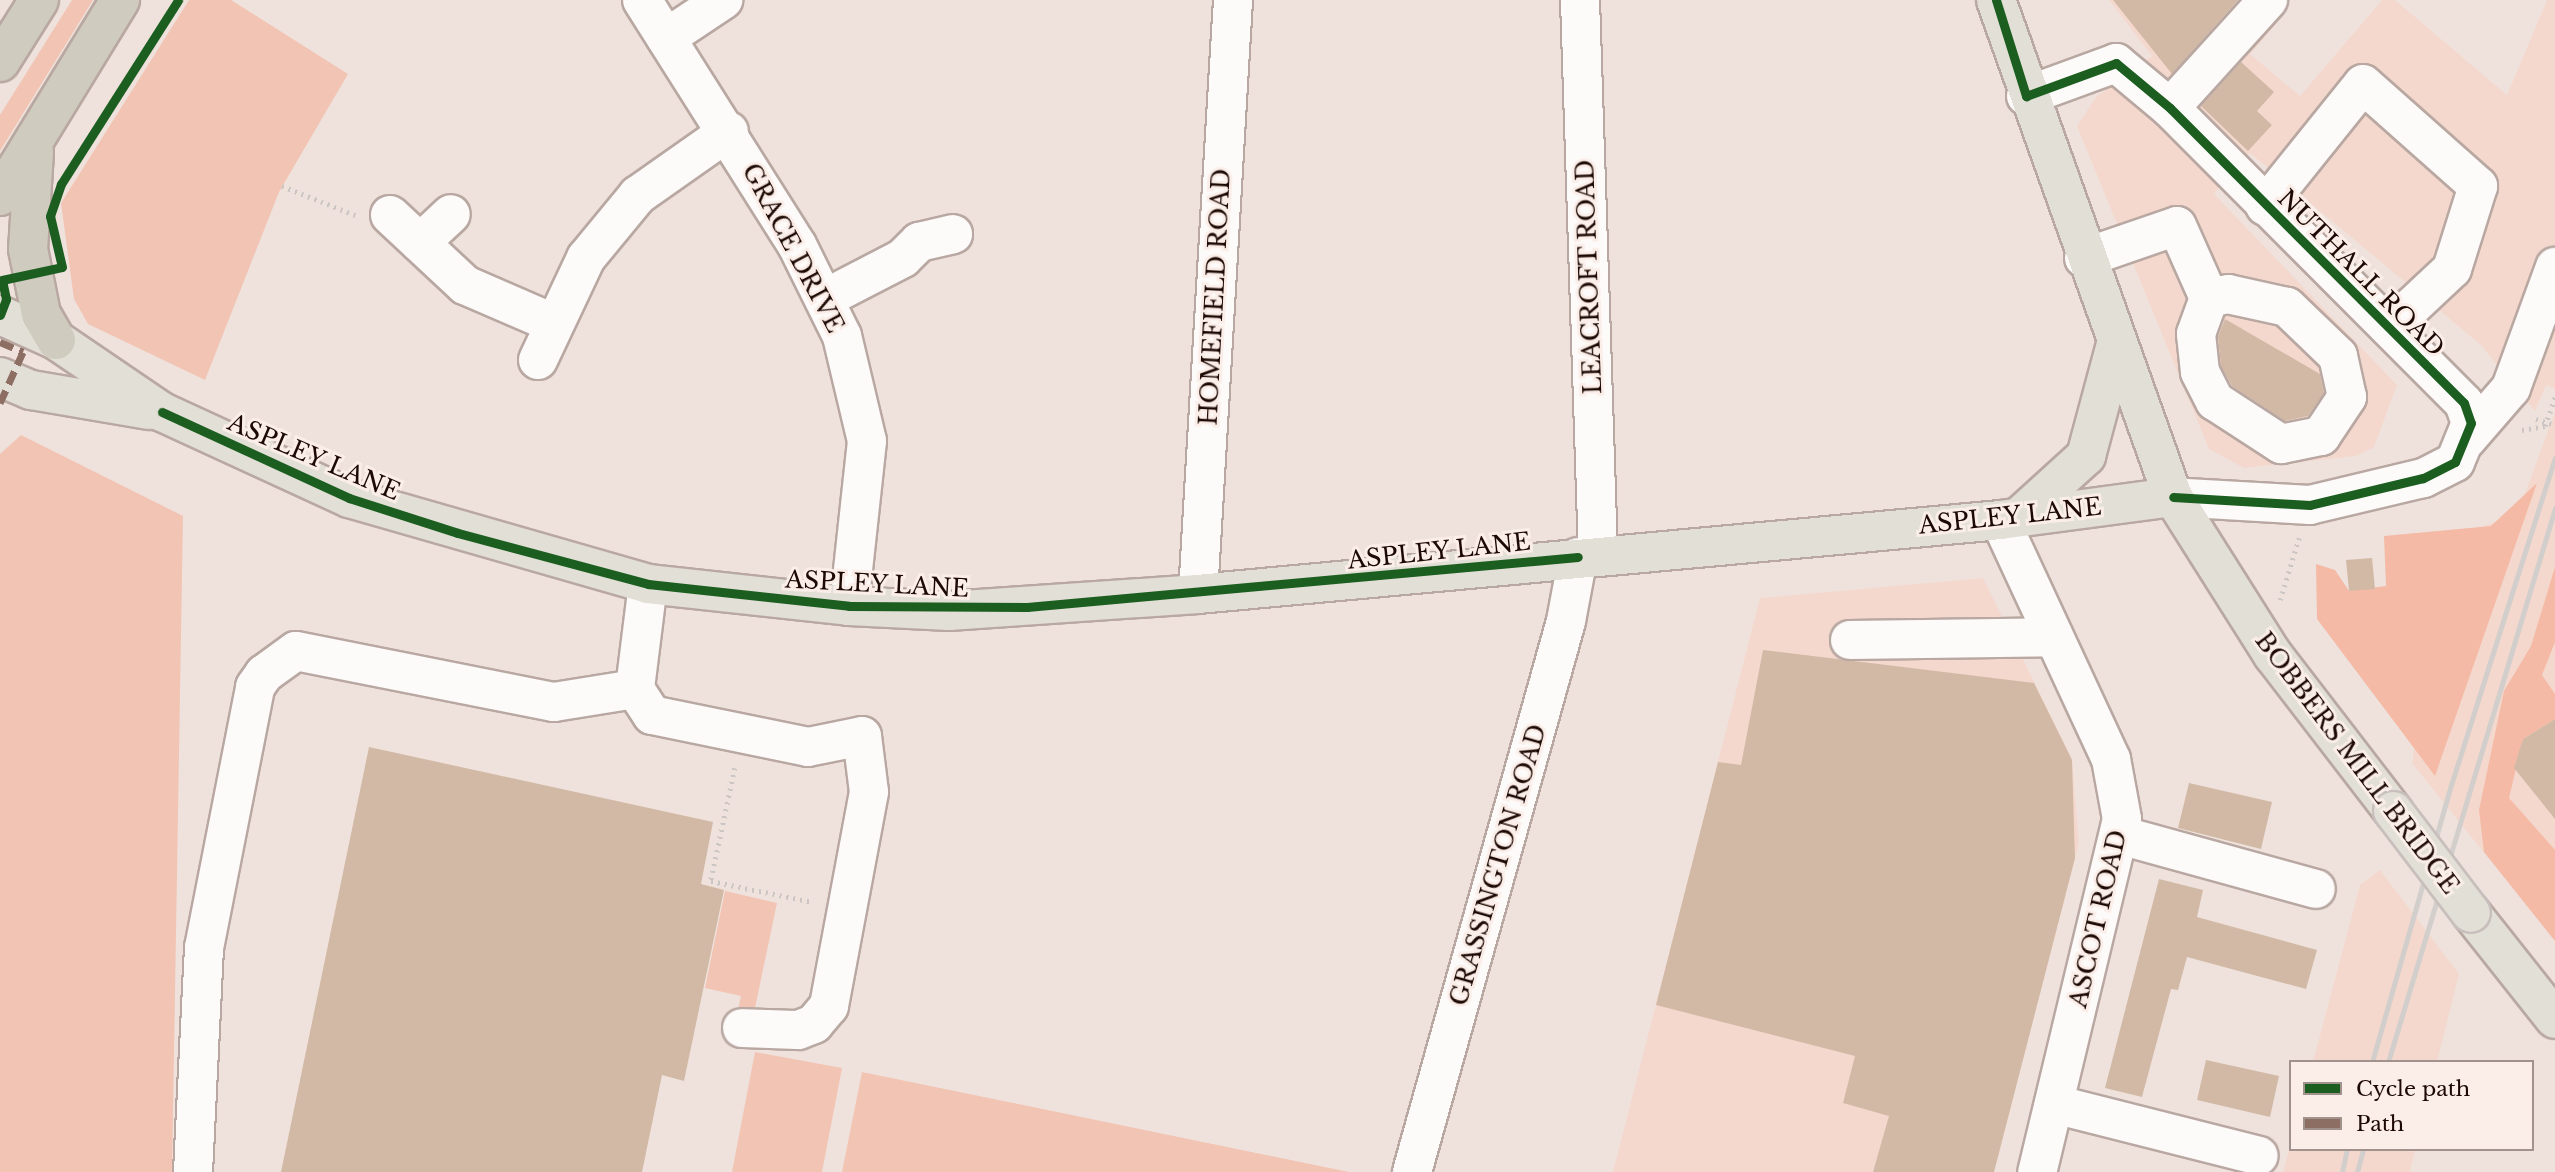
<!DOCTYPE html>
<style>
body{margin:0}
#map{position:relative;width:2555px;height:1172px;overflow:hidden;background:#efe2dd;font-family:"Libre Baskerville",serif}
div>[style]{position:absolute}
.built>*{inset:0;background:#f4d8cd}
.green>*{inset:0;background:#f2c4b3}
.forest>*{inset:0;background:#f4baa5}
.building>*{inset:0;background:#d2b9a5}
.path>*{height:4.5px;margin-top:-2.25px;transform-origin:0;background:repeating-linear-gradient(90deg,#cbc5c4 0 2px,transparent 0 7px)}
.roads{filter:drop-shadow(2px 0 #b9a8a2) drop-shadow(-2px 0 #b9a8a2) drop-shadow(0 2px #b9a8a2) drop-shadow(0 -2px #b9a8a2)}
.minor>*{height:38px;margin:-19px;padding:0 19px;transform-origin:19px;border-radius:19px;background:#fdfbfa}
.major>*{height:38px;margin:-19px;padding:0 19px;transform-origin:19px;border-radius:19px;background:#e2dfd6}
.highway>*{height:38px;margin:-19px;padding:0 19px;transform-origin:19px;border-radius:19px;background:#cfcbbe}
.rail>*{height:5px;margin:-2.5px;padding:0 2.5px;transform-origin:2.5px;border-radius:2.5px;background:#d2cecc}
.path-bridge>*{height:4.5px;margin-top:-2.25px;transform-origin:0;background:repeating-linear-gradient(90deg,#cbc5c4 0 2px,transparent 0 7px)}
.bridges{filter:drop-shadow(2px 0 #c8bfbc) drop-shadow(-2px 0 #c8bfbc) drop-shadow(0 2px #c8bfbc) drop-shadow(0 -2px #c8bfbc)}
.major-bridge>*{height:38px;margin:-19px;padding:0 19px;transform-origin:19px;border-radius:19px;background:#e2dfd6}
.quiet>*{height:7px;margin-top:-3.5px;transform-origin:0;background:repeating-linear-gradient(90deg,#8d6e63 0 14px,transparent 0 21px)}
.cycleway>*{height:9px;margin:-4.5px;padding:0 4.5px;transform-origin:4.5px;border-radius:4.5px;background:#1b5e20}
span{translate:-50% -50%;white-space:nowrap;text-align:center;line-height:1.15;-webkit-text-stroke:6px #fbeee9;paint-order:stroke}
.street-label{font-size:24px;color:#1d0903}
.legend{position:absolute;left:2289px;top:1060px;width:245px;height:91px;box-sizing:border-box;background:#fbeee9;border:2px solid #a2928d;margin:0;padding:9px 12px;list-style:none;font-size:21px;color:#1d0903}
.legend li{display:flex;align-items:center;gap:14px;height:35px}
.legend b{width:35px;border:2px solid #a2928d}
</style>
<div id="map">
<div class="built">
<div style="clip-path:polygon(2109px 0,2256px 0,2277px 23px,2250px 54px,2300px 96px,2382px 0,2395px 0,2507px 95px,2547px 0,2555px 0,2555px 389px,2546px 385px,2535px 411px,2481px 345px,2250px 153px,2214px 194px,2397px 385px,2374px 447px,2356px 456px,2244px 468px,2209px 449px,2077px 126px,2096px 97px,2152px 56px)"></div>
<div style="clip-path:polygon(2555px 412px,2555px 941px,2412px 763px,2421px 698px,2468px 531px,2502px 520px,2523px 499px)"></div>
<div style="clip-path:polygon(1983px 578px,2072px 759px,2079px 843px,1994px 1172px,1613px 1172px,1760px 598px)"></div>
<div style="clip-path:polygon(2380px 870px,2459px 974px,2437px 1062px,2313px 1062px,2360px 885px)"></div>
<div style="clip-path:polygon(2291px 1143px,2291px 1149px,2415px 1149px,2410px 1172px,2283px 1172px)"></div>
</div>
<div class="green">
<div style="clip-path:polygon(72px 0,93px 0,0 151px,0 115px)"></div>
<div style="clip-path:polygon(189px 0,231px 0,348px 74px,279px 192px,205px 380px,88px 324px,74px 299px,61px 203px)"></div>
<div style="clip-path:polygon(21px 435px,183px 516px,172px 1172px,0 1172px,0 454px)"></div>
<div style="clip-path:polygon(725px 891px,777px 903px,752px 1022px,736px 1019px,741px 996px,705px 988px)"></div>
<div style="clip-path:polygon(755px 1052px,842px 1068px,822px 1172px,732px 1172px)"></div>
<div style="clip-path:polygon(862px 1072px,1349px 1172px,842px 1172px)"></div>
</div>
<div class="forest">
<div style="clip-path:polygon(2537px 483px,2435px 776px,2317px 619px,2316px 564px,2335px 570px,2349px 591px,2386px 586px,2384px 536px,2491px 526px)"></div>
<div style="clip-path:polygon(2555px 567px,2555px 642px,2542px 675px,2555px 694px,2555px 719px,2523px 739px,2509px 798px,2555px 850px,2555px 941px,2484px 852px,2479px 810px,2504px 691px,2531px 646px)"></div>
</div>
<div class="building">
<div style="clip-path:polygon(2113px 0,2238px 0,2172px 74px)"></div>
<div style="clip-path:polygon(2241px 62px,2274px 92px,2257px 111px,2272px 125px,2248px 151px,2201px 106px)"></div>
<div style="clip-path:polygon(2225px 319px,2320px 374px,2324px 393px,2308px 416px,2285px 421px,2232px 386px,2221px 366px,2218px 337px)"></div>
<div style="clip-path:polygon(2372px 558px,2375px 589px,2349px 591px,2346px 560px)"></div>
<div style="clip-path:polygon(1763px 650px,2034px 683px,2072px 760px,2075px 858px,1994px 1172px,1873px 1172px,1889px 1116px,1843px 1103px,1855px 1056px,1656px 1005px,1718px 762px,1741px 765px)"></div>
<div style="clip-path:polygon(2555px 719px,2555px 819px,2514px 768px,2523px 739px)"></div>
<div style="clip-path:polygon(369px 747px,713px 822px,701px 884px,724px 890px,684px 1081px,662px 1075px,642px 1172px,281px 1172px)"></div>
<div style="clip-path:polygon(2189px 783px,2272px 802px,2261px 849px,2178px 828px)"></div>
<div style="clip-path:polygon(2159px 879px,2203px 890px,2197px 917px,2317px 950px,2306px 989px,2187px 957px,2178px 990px,2171px 989px,2142px 1097px,2105px 1088px)"></div>
<div style="clip-path:polygon(2206px 1060px,2279px 1076px,2270px 1117px,2197px 1100px)"></div>
</div>
<div class="path">
<div style="left:282px;top:186px;width:79px;rotate:21.7deg"></div>
<div style="left:2522px;top:430px;width:23px;rotate:-10deg"></div>
<div style="left:2545px;top:426px;width:31px;rotate:-71deg"></div>
<div style="left:2280px;top:600px;width:65px;rotate:-73deg"></div>
<div style="left:735px;top:768px;width:116px;rotate:102deg"></div>
<div style="left:711px;top:881px;width:103px;rotate:11.7deg"></div>
</div>
<div class="roads">
<div class="minor">
<div style="left:642px;top:0;width:290px;rotate:57.7deg"></div>
<div style="left:797px;top:245px;width:102px;rotate:63.7deg"></div>
<div style="left:842px;top:336px;width:108px;rotate:76.6deg"></div>
<div style="left:867px;top:441px;width:166px;rotate:96.2deg"></div>
<div style="left:1580px;top:0;width:554px;rotate:88.14deg"></div>
<div style="left:666px;top:38px;width:69px;rotate:-33.7deg"></div>
<div style="left:2026px;top:96px;width:96px;rotate:-20.1deg"></div>
<div style="left:2116px;top:63px;width:70px;rotate:39.8deg"></div>
<div style="left:2170px;top:108px;width:416px;rotate:45.1deg"></div>
<div style="left:2464px;top:403px;width:21px;rotate:71deg"></div>
<div style="left:2471px;top:423px;width:42px;rotate:112.3deg"></div>
<div style="left:2455px;top:462px;width:36px;rotate:153deg"></div>
<div style="left:2423px;top:478px;width:116px;rotate:166.6deg"></div>
<div style="left:2310px;top:505px;width:137px;rotate:-176.7deg"></div>
<div style="left:2170px;top:108px;width:146px;rotate:-47.8deg"></div>
<div style="left:2265px;top:206px;width:156px;rotate:-51.2deg"></div>
<div style="left:2363px;top:84px;width:154px;rotate:41.6deg"></div>
<div style="left:2478px;top:186px;width:87px;rotate:107.4deg"></div>
<div style="left:2452px;top:269px;width:86px;rotate:136.9deg"></div>
<div style="left:390px;top:215px;width:103px;rotate:43deg"></div>
<div style="left:465px;top:285px;width:96px;rotate:23.4deg"></div>
<div style="left:420px;top:243px;width:42px;rotate:-43.1deg"></div>
<div style="left:2084px;top:258px;width:98px;rotate:-19deg"></div>
<div style="left:2177px;top:226px;width:79px;rotate:66deg"></div>
<div style="left:2209px;top:298px;width:38px;rotate:110deg"></div>
<div style="left:2196px;top:334px;width:38px;rotate:84deg"></div>
<div style="left:2200px;top:372px;width:33px;rotate:63deg"></div>
<div style="left:2215px;top:401px;width:79px;rotate:33.1deg"></div>
<div style="left:2281px;top:444px;width:41px;rotate:-11.3deg"></div>
<div style="left:2321px;top:436px;width:47px;rotate:-56.3deg"></div>
<div style="left:2347px;top:397px;width:42px;rotate:-102.4deg"></div>
<div style="left:2338px;top:356px;width:71px;rotate:-136.1deg"></div>
<div style="left:2287px;top:307px;width:60px;rotate:-167.6deg"></div>
<div style="left:2228px;top:294px;width:19px;rotate:168deg"></div>
<div style="left:824px;top:299px;width:89px;rotate:-27.4deg"></div>
<div style="left:903px;top:258px;width:23px;rotate:-45deg"></div>
<div style="left:919px;top:242px;width:35px;rotate:-13deg"></div>
<div style="left:538px;top:360px;width:113px;rotate:-64.8deg"></div>
<div style="left:586px;top:258px;width:82px;rotate:-50.5deg"></div>
<div style="left:638px;top:195px;width:111px;rotate:-35.1deg"></div>
<div style="left:2466px;top:440px;width:69px;rotate:-49.1deg"></div>
<div style="left:2511px;top:388px;width:129px;rotate:-70deg"></div>
<div style="left:2000px;top:520px;width:264px;rotate:65.1deg"></div>
<div style="left:2111px;top:759px;width:61px;rotate:79.6deg"></div>
<div style="left:2122px;top:819px;width:363px;rotate:103.5deg"></div>
<div style="left:648px;top:584px;width:106px;rotate:97.1deg"></div>
<div style="left:635px;top:689px;width:31px;rotate:57deg"></div>
<div style="left:652px;top:715px;width:159px;rotate:11.6deg"></div>
<div style="left:808px;top:747px;width:55px;rotate:-11.5deg"></div>
<div style="left:862px;top:736px;width:56px;rotate:82.9deg"></div>
<div style="left:869px;top:792px;width:218px;rotate:100.6deg"></div>
<div style="left:829px;top:1006px;width:23px;rotate:130deg"></div>
<div style="left:814px;top:1024px;width:17px;rotate:159deg"></div>
<div style="left:798px;top:1030px;width:56px;rotate:-178deg"></div>
<div style="left:1198px;top:594px;width:595px;rotate:-86.63deg"></div>
<div style="left:1850px;top:640px;width:204px;rotate:-0.8deg"></div>
<div style="left:2120px;top:835px;width:203px;rotate:15.4deg"></div>
<div style="left:2054px;top:1104px;width:211px;rotate:14.2deg"></div>
<div style="left:193px;top:1172px;width:224px;rotate:-87.2deg"></div>
<div style="left:204px;top:948px;width:266px;rotate:-78.9deg"></div>
<div style="left:255px;top:687px;width:16px;rotate:-55deg"></div>
<div style="left:264px;top:674px;width:39px;rotate:-36deg"></div>
<div style="left:296px;top:651px;width:263px;rotate:11.2deg"></div>
<div style="left:554px;top:702px;width:82px;rotate:-9.1deg"></div>
<div style="left:1412px;top:1172px;width:572px;rotate:-74.38deg"></div>
<div style="left:1566px;top:621px;width:65px;rotate:-79.4deg"></div>
</div>
<div class="major">
<div style="left:1996px;top:0;width:528px;rotate:70.4deg"></div>
<div style="left:2173px;top:497px;width:187px;rotate:57.7deg"></div>
<div style="left:2273px;top:655px;width:197px;rotate:52.4deg"></div>
<div style="left:0;top:315px;width:61px;rotate:24.1deg"></div>
<div style="left:56px;top:340px;width:128px;rotate:34.2deg"></div>
<div style="left:162px;top:412px;width:206px;rotate:24.7deg"></div>
<div style="left:349px;top:498px;width:311px;rotate:16deg"></div>
<div style="left:648px;top:584px;width:202px;rotate:6.2deg"></div>
<div style="left:849px;top:606px;width:100px;rotate:2.9deg"></div>
<div style="left:949px;top:611px;width:250px;rotate:-3.9deg"></div>
<div style="left:1198px;top:594px;width:805px;rotate:-5.27deg"></div>
<div style="left:2000px;top:520px;width:175px;rotate:-7.6deg"></div>
<div style="left:0;top:377px;width:34px;rotate:23deg"></div>
<div style="left:31px;top:390px;width:120px;rotate:9.6deg"></div>
<div style="left:2019px;top:517px;width:91px;rotate:-42.3deg"></div>
<div style="left:2086px;top:456px;width:116px;rotate:-75deg"></div>
<div style="left:2471px;top:913px;width:135px;rotate:51.6deg"></div>
</div>
<div class="highway">
<div style="left:0;top:62px;width:73px;rotate:-57.8deg"></div>
<div style="left:34px;top:152px;width:97px;rotate:93.5deg"></div>
<div style="left:28px;top:249px;width:66px;rotate:78.7deg"></div>
<div style="left:41px;top:314px;width:30px;rotate:60deg"></div>
<div style="left:0;top:196px;width:230px;rotate:-58.5deg"></div>
</div>
</div>
<div class="rail">
<div style="left:2372px;top:1062px;width:291px;rotate:-74.1deg"></div>
<div style="left:2452px;top:782px;width:340px;rotate:-72.4deg"></div>
<div style="left:2388px;top:1062px;width:579px;rotate:-73.22deg"></div>
<div style="left:2342px;top:1172px;width:24px;rotate:-78deg"></div>
<div style="left:2357px;top:1172px;width:24px;rotate:-75deg"></div>
</div>
<div class="path-bridge">
<div style="left:2536px;top:419px;width:20px;rotate:18deg"></div>
</div>
<div class="bridges">
<div class="major-bridge">
<div style="left:2393px;top:811px;width:128px;rotate:52.6deg"></div>
</div>
</div>
<div class="quiet">
<div style="left:0;top:342px;width:25px;rotate:23deg"></div>
<div style="left:23px;top:352px;width:56px;rotate:114.3deg"></div>
</div>
<div class="cycleway">
<div style="left:1996px;top:0;width:101px;rotate:72.6deg"></div>
<div style="left:2026px;top:96px;width:96px;rotate:-20.1deg"></div>
<div style="left:2116px;top:63px;width:70px;rotate:39.8deg"></div>
<div style="left:2170px;top:108px;width:416px;rotate:45.1deg"></div>
<div style="left:2464px;top:403px;width:21px;rotate:71deg"></div>
<div style="left:2471px;top:423px;width:42px;rotate:112.3deg"></div>
<div style="left:2455px;top:462px;width:36px;rotate:153deg"></div>
<div style="left:2423px;top:478px;width:116px;rotate:166.6deg"></div>
<div style="left:2310px;top:505px;width:137px;rotate:-176.7deg"></div>
<div style="left:0;top:315px;width:17px;rotate:-69deg"></div>
<div style="left:6px;top:299px;width:19px;rotate:-102deg"></div>
<div style="left:2px;top:280px;width:61px;rotate:-12.2deg"></div>
<div style="left:62px;top:267px;width:52px;rotate:-103.2deg"></div>
<div style="left:50px;top:216px;width:34px;rotate:-71deg"></div>
<div style="left:61px;top:184px;width:218px;rotate:-57.5deg"></div>
<div style="left:162px;top:412px;width:206px;rotate:24.7deg"></div>
<div style="left:349px;top:498px;width:114px;rotate:17.8deg"></div>
<div style="left:458px;top:533px;width:197px;rotate:15deg"></div>
<div style="left:648px;top:584px;width:202px;rotate:6.2deg"></div>
<div style="left:849px;top:606px;width:178px;rotate:0.3deg"></div>
<div style="left:1027px;top:607px;width:553px;rotate:-5.19deg"></div>
</div>
<div class="street-label">
<span style="left:793px;top:248px;rotate:62deg">GRACE DRIVE</span>
<span style="left:2361px;top:273px;rotate:45deg">NUTHALL ROAD</span>
<span style="left:1589px;top:277px;rotate:-92deg">LEACROFT ROAD</span>
<span style="left:1215px;top:297px;rotate:-87deg">HOMEFIELD ROAD</span>
<span style="left:314px;top:457px;rotate:23deg">ASPLEY LANE</span>
<span style="left:2010px;top:516px;rotate:-6deg">ASPLEY LANE</span>
<span style="left:1439px;top:551px;rotate:-6deg">ASPLEY LANE</span>
<span style="left:877px;top:584px;rotate:3deg">ASPLEY LANE</span>
<span style="left:2357px;top:763px;rotate:53deg">BOBBERS MILL BRIDGE</span>
<span style="left:1498px;top:865px;rotate:-74deg">GRASSINGTON ROAD</span>
<span style="left:2098px;top:919px;rotate:-77deg">ASCOT ROAD</span>
</div>
<ul class="legend">
<li><b style="height:9px;background:#1b5e20"></b>Cycle path</li>
<li><b style="height:9px;background:#8d6e63"></b>Path</li>
</ul>
</div>
